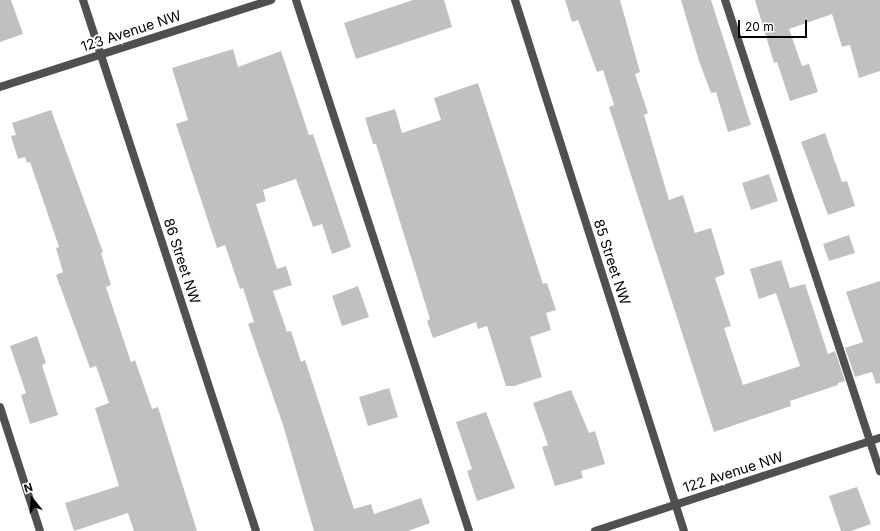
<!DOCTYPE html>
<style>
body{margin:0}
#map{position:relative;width:880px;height:531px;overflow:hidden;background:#fff;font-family:Inter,sans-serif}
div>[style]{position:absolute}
.building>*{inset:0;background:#c0c0c0}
.service>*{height:8px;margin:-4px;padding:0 4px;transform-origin:4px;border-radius:4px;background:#505050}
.minor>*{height:8px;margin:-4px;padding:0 4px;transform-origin:4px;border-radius:4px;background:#505050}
.tertiary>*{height:8px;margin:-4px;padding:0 4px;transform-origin:4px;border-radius:4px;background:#505050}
span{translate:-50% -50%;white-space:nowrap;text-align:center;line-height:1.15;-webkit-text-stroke:4px #fff;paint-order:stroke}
.street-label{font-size:14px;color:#000}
.north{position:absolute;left:12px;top:479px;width:40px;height:40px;-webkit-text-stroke:3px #fff;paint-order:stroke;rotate:342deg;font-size:11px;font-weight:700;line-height:16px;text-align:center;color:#000}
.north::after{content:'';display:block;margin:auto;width:14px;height:18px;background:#000;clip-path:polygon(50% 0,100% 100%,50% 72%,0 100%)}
.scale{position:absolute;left:738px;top:20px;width:69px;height:18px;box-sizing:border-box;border:2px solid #000;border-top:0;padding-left:5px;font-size:12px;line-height:14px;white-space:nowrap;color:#000;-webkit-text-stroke:3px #fff;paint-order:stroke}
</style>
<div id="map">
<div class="building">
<div style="clip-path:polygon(0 0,11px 0,23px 34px,0 42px)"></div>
<div style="clip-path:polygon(413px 0,444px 0,452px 27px,356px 59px,344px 23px)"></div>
<div style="clip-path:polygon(565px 0,620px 0,640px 72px,635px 74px,648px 113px,644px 115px,669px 200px,683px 195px,695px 233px,711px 228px,725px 274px,715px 278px,731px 326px,724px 328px,743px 385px,800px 366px,776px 293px,759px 299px,750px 269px,781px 260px,790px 288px,805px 284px,828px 354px,835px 351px,845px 381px,838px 383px,838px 385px,790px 401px,791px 406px,714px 432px,609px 107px,614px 105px,603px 70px,597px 72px,578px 20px,572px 22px)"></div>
<div style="clip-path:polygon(681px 0,711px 0,751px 125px,728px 132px,716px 92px,711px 93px,699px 61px)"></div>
<div style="clip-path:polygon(755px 0,880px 0,880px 71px,859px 78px,850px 45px,842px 47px,832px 14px,789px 29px,802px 66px,809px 64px,818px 92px,790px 101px,777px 62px,774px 63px)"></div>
<div style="clip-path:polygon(233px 49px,238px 67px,281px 51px,309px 135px,313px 134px,351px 247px,332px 254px,322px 224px,313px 227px,296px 179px,263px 190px,266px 201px,256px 204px,277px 269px,286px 266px,292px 285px,273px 291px,287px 332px,291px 331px,301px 362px,305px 360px,354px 509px,371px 504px,374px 514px,421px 498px,430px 523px,408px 531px,314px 531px,283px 425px,248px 324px,254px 322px,243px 288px,240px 289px,225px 245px,217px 248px,176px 124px,188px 120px,172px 68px)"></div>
<div style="clip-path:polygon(478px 83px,543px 284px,547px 283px,556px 310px,546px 313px,551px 330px,530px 337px,542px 377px,514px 386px,506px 386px,487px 326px,478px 329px,476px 322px,433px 338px,427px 321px,430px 319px,376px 144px,373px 144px,365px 118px,395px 109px,402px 133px,441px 120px,434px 98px)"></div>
<div style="clip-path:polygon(51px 110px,103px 252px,101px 253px,111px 285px,106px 287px,131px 362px,135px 360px,152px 409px,158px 407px,197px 531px,134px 531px,128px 513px,74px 531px,65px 503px,119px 486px,95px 408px,109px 403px,96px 366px,90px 368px,56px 275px,63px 272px,56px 248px,59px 247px,30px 162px,27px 163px,25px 157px,18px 159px,11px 136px,16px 135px,12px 123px)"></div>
<div style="clip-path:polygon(825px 133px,842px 182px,847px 181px,855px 206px,828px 215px,801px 142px)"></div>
<div style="clip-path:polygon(769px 174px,778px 201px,751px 210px,742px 183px)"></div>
<div style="clip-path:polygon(849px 235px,855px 253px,829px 261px,823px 244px)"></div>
<div style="clip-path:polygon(880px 281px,880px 383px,876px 384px,872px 372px,855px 377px,845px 348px,863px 342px,846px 292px)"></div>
<div style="clip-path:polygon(358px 286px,369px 317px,342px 326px,332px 296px)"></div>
<div style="clip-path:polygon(37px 336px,46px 363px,42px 365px,58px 415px,30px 424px,21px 395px,26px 393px,10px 346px)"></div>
<div style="clip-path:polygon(389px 388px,398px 417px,368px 426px,359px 397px)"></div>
<div style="clip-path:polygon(571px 390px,589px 433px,595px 431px,605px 464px,581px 471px,583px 478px,555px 486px,542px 447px,548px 445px,533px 403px)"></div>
<div style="clip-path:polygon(486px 412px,515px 488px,477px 501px,467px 471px,472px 469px,456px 422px)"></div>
<div style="clip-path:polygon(857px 487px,871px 524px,851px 531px,841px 531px,829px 496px)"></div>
</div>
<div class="service">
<div style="left:296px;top:0;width:558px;rotate:71.95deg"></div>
<div style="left:725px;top:0;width:496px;rotate:71.8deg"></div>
<div style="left:0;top:407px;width:130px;rotate:72.1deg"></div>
</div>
<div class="minor">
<div style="left:83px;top:0;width:558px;rotate:71.95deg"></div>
<div style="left:515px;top:0;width:557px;rotate:72.35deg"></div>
<div style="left:0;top:87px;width:285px;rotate:-17.8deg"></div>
</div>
<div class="tertiary">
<div style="left:595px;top:531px;width:300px;rotate:-18.1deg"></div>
</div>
<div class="street-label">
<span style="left:131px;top:31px;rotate:-18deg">123 Avenue NW</span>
<span style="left:182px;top:261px;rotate:72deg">86 Street NW</span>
<span style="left:612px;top:262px;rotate:72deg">85 Street NW</span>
<span style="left:733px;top:472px;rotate:-18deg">122 Avenue NW</span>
</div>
<div class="north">N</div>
<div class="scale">20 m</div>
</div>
